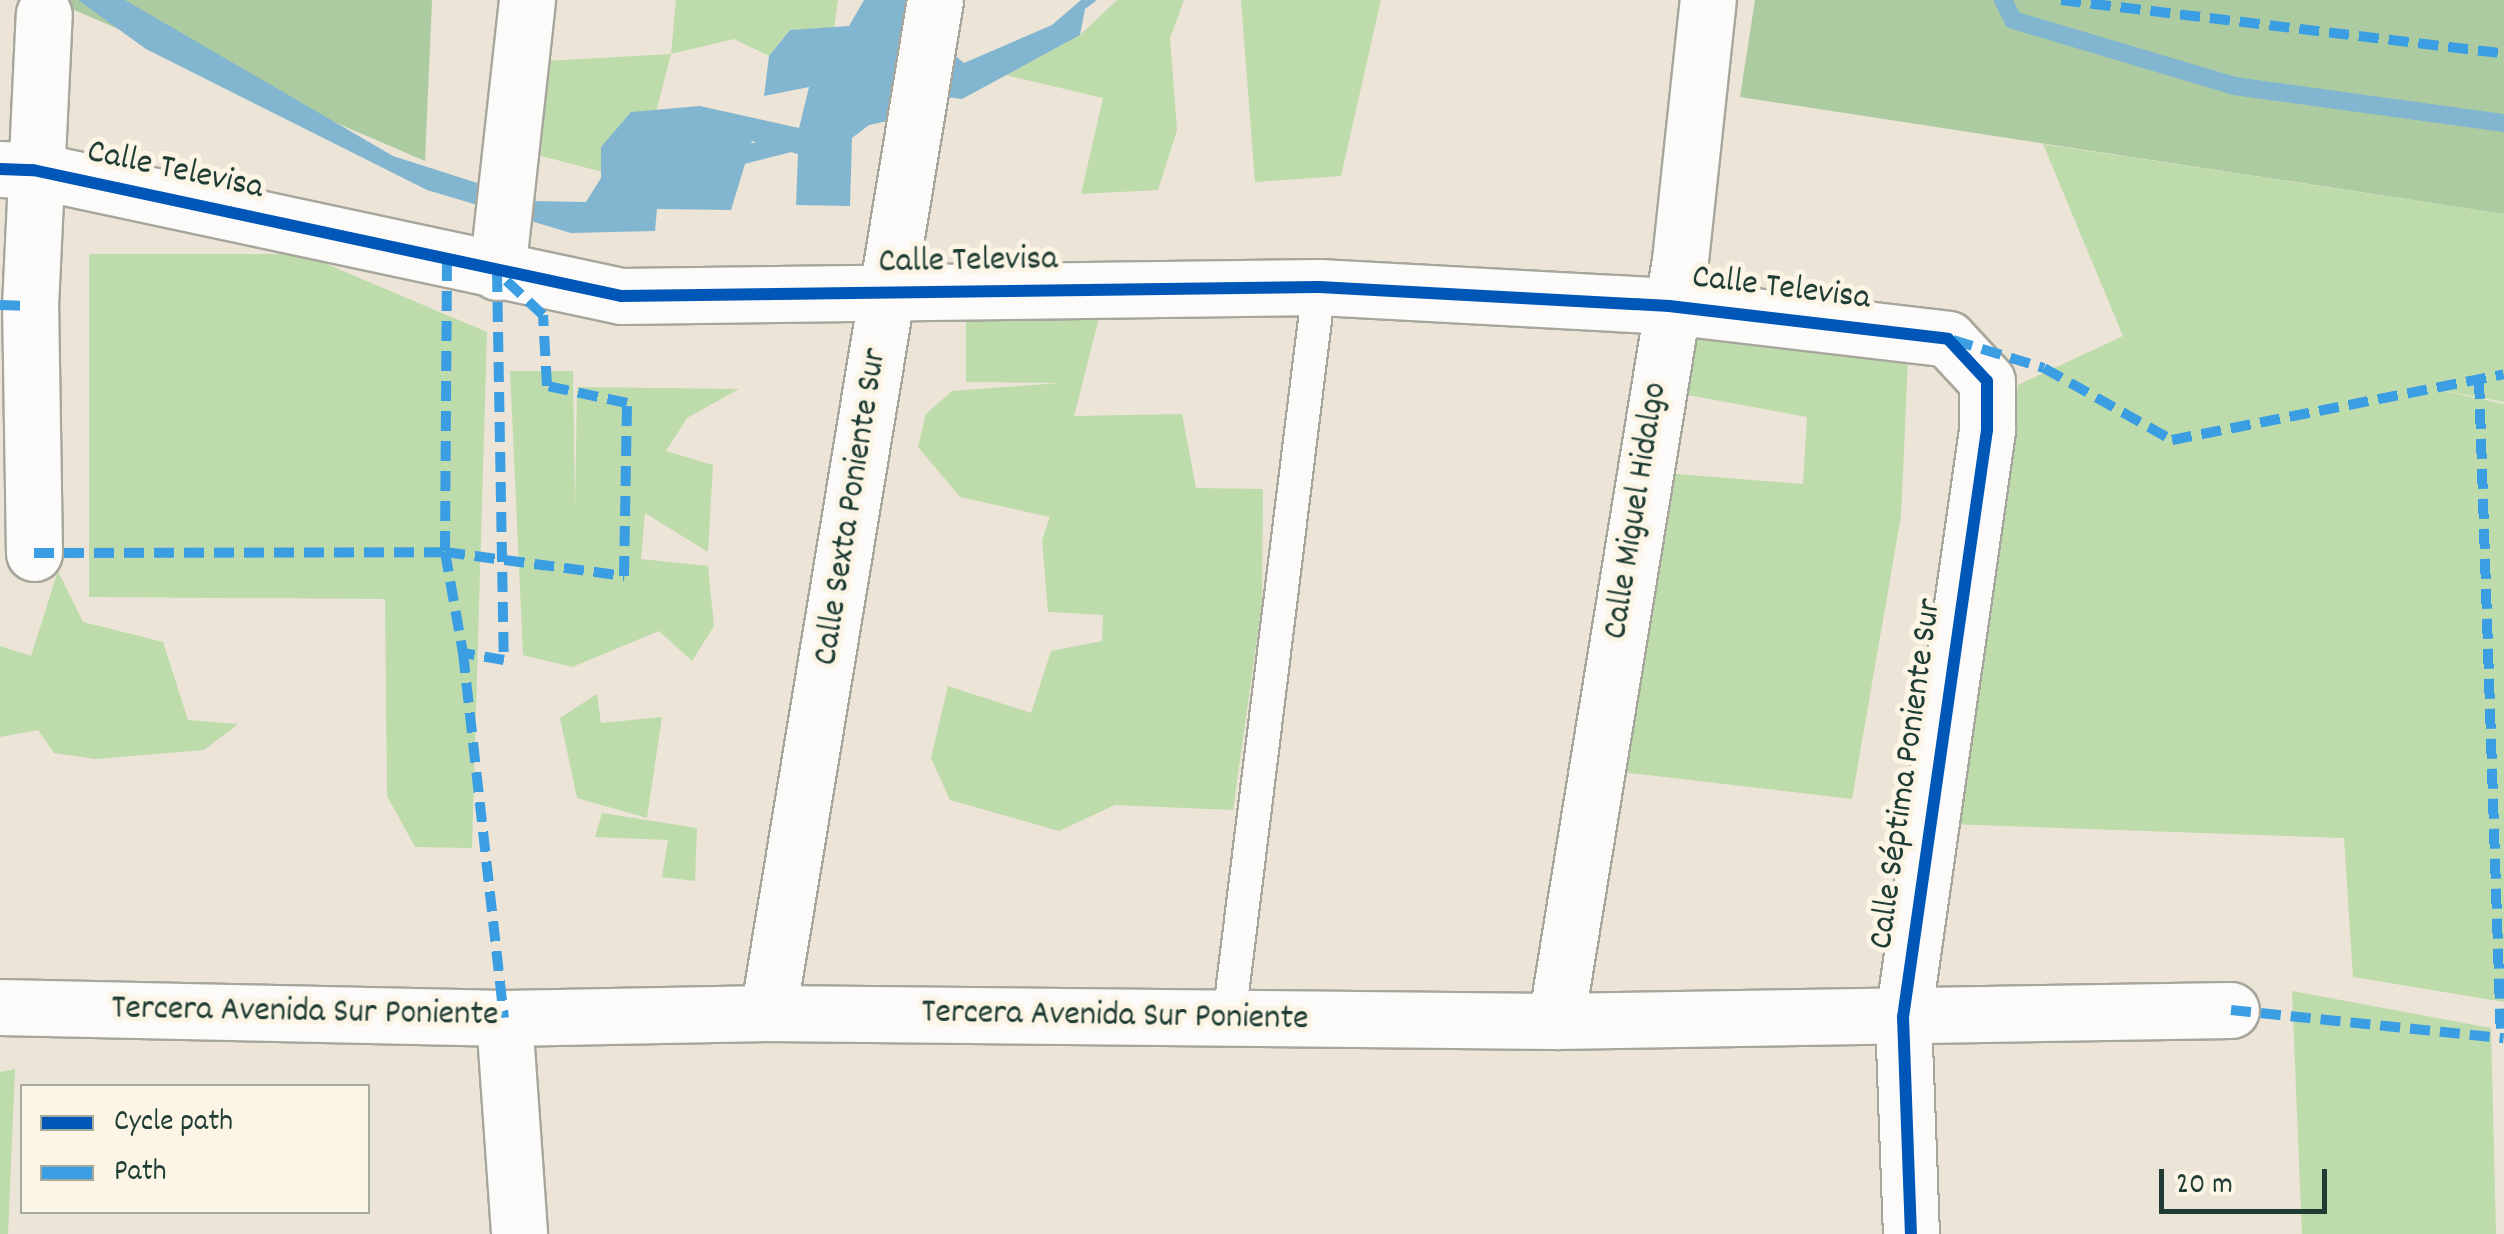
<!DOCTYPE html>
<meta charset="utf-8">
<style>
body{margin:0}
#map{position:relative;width:2504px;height:1234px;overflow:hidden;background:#ece4d6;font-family:Dekko,sans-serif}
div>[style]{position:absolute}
.green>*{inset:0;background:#bedbab}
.forest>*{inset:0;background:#adcba0}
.water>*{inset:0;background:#82b6d0}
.stream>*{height:18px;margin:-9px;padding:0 9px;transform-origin:9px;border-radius:9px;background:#82b6d0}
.roads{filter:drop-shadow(2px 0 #a7a69d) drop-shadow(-2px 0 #a7a69d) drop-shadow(0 2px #a7a69d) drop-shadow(0 -2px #a7a69d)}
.service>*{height:32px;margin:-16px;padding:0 16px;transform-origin:16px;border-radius:16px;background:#fcfbf9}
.minor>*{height:55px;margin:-27.5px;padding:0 27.5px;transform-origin:27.5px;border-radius:27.5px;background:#fcfbf9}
.quiet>*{height:10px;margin-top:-5px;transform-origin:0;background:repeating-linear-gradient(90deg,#3c9ee2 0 20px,transparent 0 30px)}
.cycleway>*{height:12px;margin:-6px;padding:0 6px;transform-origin:6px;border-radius:6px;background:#0057b8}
span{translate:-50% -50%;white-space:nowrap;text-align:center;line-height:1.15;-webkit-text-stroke:10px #fcf5e5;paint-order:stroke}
.street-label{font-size:35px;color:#1f3d34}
.legend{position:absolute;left:20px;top:1084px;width:350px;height:130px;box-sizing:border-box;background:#fcf5e5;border:2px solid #a4ab9e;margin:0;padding:12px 18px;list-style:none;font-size:30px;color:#1f3d34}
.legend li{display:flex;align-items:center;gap:20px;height:50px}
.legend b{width:50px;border:2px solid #a4ab9e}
.scale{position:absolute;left:2159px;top:1169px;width:168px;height:45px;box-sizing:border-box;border:5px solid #1f3d34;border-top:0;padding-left:12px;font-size:30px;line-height:35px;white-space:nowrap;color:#1f3d34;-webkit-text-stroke:8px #fcf5e5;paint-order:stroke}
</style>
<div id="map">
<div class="green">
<div style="clip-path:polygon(676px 0,838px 0,834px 28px,790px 30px,769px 56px,734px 39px,671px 54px,638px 181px,541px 156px,544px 61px,671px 54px)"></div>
<div style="clip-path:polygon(1117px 0,1184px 0,1170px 38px,1177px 130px,1158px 190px,1081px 194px,1103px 98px,1005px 75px,1080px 35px)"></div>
<div style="clip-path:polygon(1241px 0,1381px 0,1341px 176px,1255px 182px)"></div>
<div style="clip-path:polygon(2043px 144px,2504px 214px,2504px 402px,2430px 388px,2504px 404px,2504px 1002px,2353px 977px,2344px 838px,1949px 824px,2018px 385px,2123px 336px)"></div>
<div style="clip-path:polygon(89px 254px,303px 254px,487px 332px,472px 848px,415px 847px,387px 796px,385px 599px,89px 597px)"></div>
<div style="clip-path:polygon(966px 305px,1101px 310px,1074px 416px,1182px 414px,1196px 488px,1263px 489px,1262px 603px,1233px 810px,1115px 805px,1059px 831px,950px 800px,931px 758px,948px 686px,1031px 713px,1051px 651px,1102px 641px,1103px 615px,1048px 612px,1042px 540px,1050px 517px,960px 497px,918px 447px,926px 414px,952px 391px,1060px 383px,966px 382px)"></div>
<div style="clip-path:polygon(1694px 332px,1908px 359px,1901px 516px,1852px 799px,1613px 771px,1665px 473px,1803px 484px,1807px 417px,1688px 395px)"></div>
<div style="clip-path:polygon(510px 371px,573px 371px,575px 510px,577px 387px,739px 389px,687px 418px,666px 451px,713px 465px,708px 552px,645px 513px,641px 559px,708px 566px,714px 626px,692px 661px,659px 631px,572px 667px,523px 655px)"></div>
<div style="clip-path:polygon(58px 571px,83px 622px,163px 642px,188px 720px,238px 724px,204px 750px,96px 759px,54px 753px,38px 730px,0 737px,0 646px,31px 656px)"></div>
<div style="clip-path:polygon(597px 694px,601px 723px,662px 717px,647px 818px,577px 798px,560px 718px)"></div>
<div style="clip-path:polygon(602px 813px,697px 828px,695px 881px,662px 877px,668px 840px,595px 837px)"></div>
<div style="clip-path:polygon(2292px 991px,2491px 1028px,2496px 1234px,2302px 1234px)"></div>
<div style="clip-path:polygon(15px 1069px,8px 1234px,0 1234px,0 1072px)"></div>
</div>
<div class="forest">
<div style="clip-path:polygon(51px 0,432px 0,425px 161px)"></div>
<div style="clip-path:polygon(1755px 0,2504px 0,2504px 214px,1740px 97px)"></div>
</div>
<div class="water">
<div style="clip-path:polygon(78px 0,125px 0,393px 156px,533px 201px,586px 202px,601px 178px,601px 147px,631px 112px,700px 106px,799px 128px,809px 87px,764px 96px,769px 56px,790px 30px,849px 26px,864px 0,915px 0,931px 35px,964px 63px,1052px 25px,1081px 0,1097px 0,1085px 9px,1080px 35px,962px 99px,916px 93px,906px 117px,869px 125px,852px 138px,850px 206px,796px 205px,798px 154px,752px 141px,731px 210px,657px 209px,655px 231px,571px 233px,427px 190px,146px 49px)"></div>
</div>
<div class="stream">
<div style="left:2003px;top:0;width:22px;rotate:63deg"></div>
<div style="left:2013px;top:20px;width:231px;rotate:16.6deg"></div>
<div style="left:2234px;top:86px;width:273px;rotate:7.8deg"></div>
<div style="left:727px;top:159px;width:69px;rotate:-14.2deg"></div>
</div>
<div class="roads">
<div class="service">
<div style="left:1229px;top:1018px;width:737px;rotate:-82.98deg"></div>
</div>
<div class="minor">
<div style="left:0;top:169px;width:33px;rotate:2deg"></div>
<div style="left:33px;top:170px;width:601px;rotate:12.09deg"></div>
<div style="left:621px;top:296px;width:698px;rotate:-0.74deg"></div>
<div style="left:1319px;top:287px;width:351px;rotate:3.1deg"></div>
<div style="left:1669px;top:306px;width:281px;rotate:6.7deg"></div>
<div style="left:1948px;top:339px;width:57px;rotate:47.1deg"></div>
<div style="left:1987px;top:381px;width:49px;rotate:90deg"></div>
<div style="left:1987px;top:430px;width:593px;rotate:98.14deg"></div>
<div style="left:1903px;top:1017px;width:217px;rotate:87.9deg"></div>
<div style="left:497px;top:272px;width:274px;rotate:-83.7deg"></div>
<div style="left:34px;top:553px;width:247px;rotate:-90.9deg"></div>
<div style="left:30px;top:306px;width:292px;rotate:-87.3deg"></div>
<div style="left:0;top:1007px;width:504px;rotate:1.25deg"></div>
<div style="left:504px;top:1018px;width:264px;rotate:-1.1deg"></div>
<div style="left:768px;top:1013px;width:788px;rotate:0.58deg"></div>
<div style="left:1556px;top:1021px;width:675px;rotate:-0.93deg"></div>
<div style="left:768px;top:1013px;width:1027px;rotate:-80.64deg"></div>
<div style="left:504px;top:1018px;width:217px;rotate:86deg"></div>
<div style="left:1556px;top:1021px;width:771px;rotate:-80.75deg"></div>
<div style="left:1680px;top:260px;width:262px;rotate:-83.9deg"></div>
</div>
</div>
<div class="quiet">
<div style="left:2061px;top:0;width:446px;rotate:6.9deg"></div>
<div style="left:447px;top:261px;width:291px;rotate:90.4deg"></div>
<div style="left:445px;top:552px;width:181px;rotate:7.6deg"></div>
<div style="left:624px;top:576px;width:173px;rotate:-89deg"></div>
<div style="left:627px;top:403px;width:82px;rotate:-168deg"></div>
<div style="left:547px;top:386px;width:71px;rotate:-93.2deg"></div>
<div style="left:543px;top:315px;width:63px;rotate:-136.9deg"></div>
<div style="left:497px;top:272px;width:388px;rotate:89deg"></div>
<div style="left:504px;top:660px;width:42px;rotate:-170.3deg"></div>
<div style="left:463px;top:653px;width:367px;rotate:83.6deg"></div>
<div style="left:0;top:305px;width:30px;rotate:2deg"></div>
<div style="left:1953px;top:340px;width:95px;rotate:17.1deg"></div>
<div style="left:2044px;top:368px;width:147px;rotate:29.4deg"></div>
<div style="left:2172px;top:440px;width:338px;rotate:-11.2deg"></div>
<div style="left:2479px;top:379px;width:659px;rotate:88.09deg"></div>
<div style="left:34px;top:553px;width:411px;rotate:-0.1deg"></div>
<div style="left:445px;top:552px;width:103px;rotate:79.9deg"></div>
<div style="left:2231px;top:1010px;width:274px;rotate:5.9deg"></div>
</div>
<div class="cycleway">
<div style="left:0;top:169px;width:33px;rotate:2deg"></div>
<div style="left:33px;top:170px;width:601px;rotate:12.09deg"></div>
<div style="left:621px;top:296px;width:698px;rotate:-0.74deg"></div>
<div style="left:1319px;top:287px;width:351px;rotate:3.1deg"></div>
<div style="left:1669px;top:306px;width:281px;rotate:6.7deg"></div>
<div style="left:1948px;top:339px;width:57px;rotate:47.1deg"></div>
<div style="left:1987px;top:381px;width:49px;rotate:90deg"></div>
<div style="left:1987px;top:430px;width:593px;rotate:98.14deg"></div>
<div style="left:1903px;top:1017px;width:217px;rotate:87.9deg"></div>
</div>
<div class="street-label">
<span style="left:175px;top:171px;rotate:12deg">Calle Televisa</span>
<span style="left:968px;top:262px;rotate:-1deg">Calle Televisa</span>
<span style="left:1781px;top:289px;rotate:7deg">Calle Televisa</span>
<span style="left:852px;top:507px;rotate:-81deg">Calle Sexta Poniente Sur</span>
<span style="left:1637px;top:511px;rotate:-81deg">Calle Miguel Hidalgo</span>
<span style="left:1907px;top:774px;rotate:-82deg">Calle Séptima Poniente Sur</span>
<span style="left:305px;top:1013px;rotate:1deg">Tercera Avenida Sur Poniente</span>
<span style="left:1115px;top:1017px;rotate:1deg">Tercera Avenida Sur Poniente</span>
</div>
<ul class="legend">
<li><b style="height:12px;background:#0057b8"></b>Cycle path</li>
<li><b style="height:12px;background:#3c9ee2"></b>Path</li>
</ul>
<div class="scale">20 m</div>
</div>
